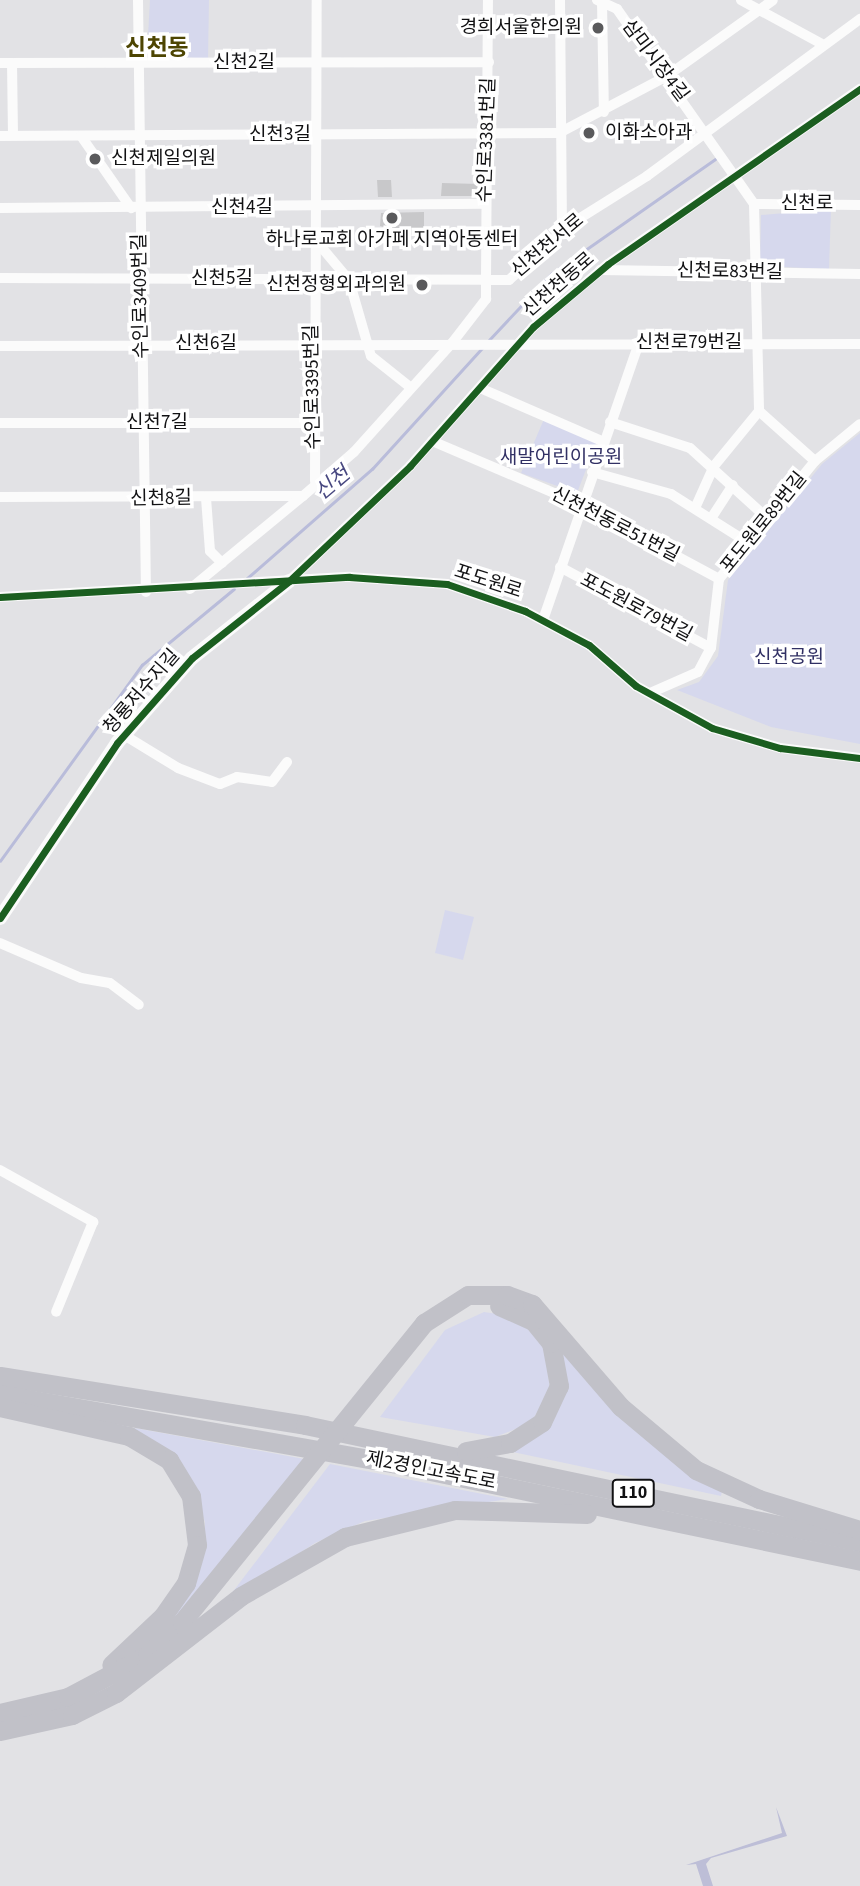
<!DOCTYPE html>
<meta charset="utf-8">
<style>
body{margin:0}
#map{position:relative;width:860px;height:1886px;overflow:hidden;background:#e2e2e5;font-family:"Source Sans 3","Noto Sans KR",sans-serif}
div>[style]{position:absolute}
.green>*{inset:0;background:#d6d8ed}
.forest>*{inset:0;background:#bdbed7}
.stream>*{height:2.5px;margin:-1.25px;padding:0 1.25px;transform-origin:1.25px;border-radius:1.25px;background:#b9bcda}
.building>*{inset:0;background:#c8c8ca}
.minor>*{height:10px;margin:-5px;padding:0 5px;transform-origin:5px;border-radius:5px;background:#fbfbfb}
.tertiary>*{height:14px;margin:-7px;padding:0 7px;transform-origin:7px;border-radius:7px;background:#fbfbfb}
.motorway>*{height:19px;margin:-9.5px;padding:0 9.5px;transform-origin:9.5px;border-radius:9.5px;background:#c1c1c8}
.cycleway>*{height:7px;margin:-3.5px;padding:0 3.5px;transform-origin:3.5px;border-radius:3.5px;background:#1b5e20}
.dots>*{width:19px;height:19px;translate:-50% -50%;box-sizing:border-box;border:4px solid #fff;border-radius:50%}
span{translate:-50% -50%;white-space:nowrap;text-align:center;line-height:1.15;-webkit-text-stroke:7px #fff;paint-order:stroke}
.shield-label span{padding:2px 5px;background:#fff;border:2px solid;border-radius:5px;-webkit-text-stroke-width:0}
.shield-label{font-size:18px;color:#111113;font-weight:700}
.poi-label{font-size:19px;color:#111113}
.right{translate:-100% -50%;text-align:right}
.left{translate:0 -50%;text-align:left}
.street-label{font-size:19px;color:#111113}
.park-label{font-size:19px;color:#313064}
.water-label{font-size:21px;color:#484880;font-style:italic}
.quarter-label{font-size:23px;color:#4d4502;font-weight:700}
</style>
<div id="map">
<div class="green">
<div style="clip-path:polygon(150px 0,209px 0,208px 59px,147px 54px)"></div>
<div style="clip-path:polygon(831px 209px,829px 269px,760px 266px,761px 215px)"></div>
<div style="clip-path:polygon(544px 419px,597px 441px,577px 493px,521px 473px)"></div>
<div style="clip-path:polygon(860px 433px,860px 744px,771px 727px,677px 690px,699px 682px,718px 656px,728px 580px,822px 464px)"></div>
<div style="clip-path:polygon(445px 910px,474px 917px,463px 960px,435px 953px)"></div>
<div style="clip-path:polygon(484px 1312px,512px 1316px,544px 1343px,550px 1390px,531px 1423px,495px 1437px,380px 1417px,445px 1330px)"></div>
<div style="clip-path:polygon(557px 1342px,722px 1491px,721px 1496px,503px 1450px,546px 1427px,562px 1403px)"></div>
<div style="clip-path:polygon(91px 1420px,304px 1459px,178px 1619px,145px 1649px,203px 1554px,205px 1522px,186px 1472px)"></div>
<div style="clip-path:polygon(330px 1464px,508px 1499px,365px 1521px,315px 1543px,225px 1602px)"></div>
</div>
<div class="forest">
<div style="clip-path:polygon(776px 1807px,787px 1836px,711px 1858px,706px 1864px,713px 1886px,703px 1886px,696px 1864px,686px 1865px,782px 1833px)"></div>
</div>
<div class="stream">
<div style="left:489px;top:340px;width:91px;rotate:-46.8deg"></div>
<div style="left:551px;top:274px;width:200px;rotate:-35deg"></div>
<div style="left:245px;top:580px;width:169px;rotate:-41.2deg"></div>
<div style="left:372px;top:469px;width:164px;rotate:-47.7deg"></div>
<div style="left:0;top:861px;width:242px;rotate:-54.1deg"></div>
<div style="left:142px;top:665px;width:119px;rotate:-39.6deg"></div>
</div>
<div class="building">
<div style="clip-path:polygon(377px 180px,391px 180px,392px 197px,378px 197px)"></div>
<div style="clip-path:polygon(442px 183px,479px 184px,479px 196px,441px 196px)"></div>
<div style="clip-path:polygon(424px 212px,424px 238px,380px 226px,381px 213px)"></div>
</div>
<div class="minor">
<div style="left:138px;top:0;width:592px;rotate:89.23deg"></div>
<div style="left:560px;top:0;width:231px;rotate:89.5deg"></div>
<div style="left:597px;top:0;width:22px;rotate:24deg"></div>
<div style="left:617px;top:9px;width:238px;rotate:54.9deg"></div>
<div style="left:754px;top:204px;width:207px;rotate:88.6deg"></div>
<div style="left:759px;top:411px;width:75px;rotate:41.8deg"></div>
<div style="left:741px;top:0;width:94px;rotate:28.5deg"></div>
<div style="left:602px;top:2px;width:110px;rotate:89deg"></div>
<div style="left:0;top:63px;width:489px;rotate:-0.1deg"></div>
<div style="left:12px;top:63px;width:72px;rotate:89.2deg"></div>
<div style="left:0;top:136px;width:559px;rotate:-0.31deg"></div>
<div style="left:559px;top:133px;width:122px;rotate:-27.8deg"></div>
<div style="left:667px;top:76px;width:130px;rotate:-35.6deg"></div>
<div style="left:81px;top:136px;width:88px;rotate:55.2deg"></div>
<div style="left:754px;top:204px;width:106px;rotate:0.5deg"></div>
<div style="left:0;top:208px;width:485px;rotate:-0.5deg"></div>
<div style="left:312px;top:236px;width:57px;rotate:49.9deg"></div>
<div style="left:349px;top:280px;width:79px;rotate:73.9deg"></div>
<div style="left:371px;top:356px;width:50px;rotate:38.5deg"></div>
<div style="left:600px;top:270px;width:260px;rotate:0.9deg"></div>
<div style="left:0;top:278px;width:486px;rotate:0.2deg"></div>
<div style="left:486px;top:280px;width:280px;rotate:-89.6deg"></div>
<div style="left:0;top:346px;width:860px;rotate:-0.13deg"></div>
<div style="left:480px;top:388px;width:133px;rotate:23.5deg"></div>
<div style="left:610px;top:422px;width:84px;rotate:18deg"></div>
<div style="left:690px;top:448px;width:104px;rotate:42.3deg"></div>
<div style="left:0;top:423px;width:314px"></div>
<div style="left:432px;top:441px;width:161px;rotate:23.1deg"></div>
<div style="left:580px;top:504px;width:158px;rotate:28.3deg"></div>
<div style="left:592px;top:472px;width:82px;rotate:15.6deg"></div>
<div style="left:671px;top:494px;width:90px;rotate:32.3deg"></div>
<div style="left:315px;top:481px;width:481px;rotate:-89.8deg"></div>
<div style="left:0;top:497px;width:303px;rotate:-0.2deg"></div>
<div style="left:303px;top:496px;width:67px;rotate:-40.8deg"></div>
<div style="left:354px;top:452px;width:147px;rotate:-48deg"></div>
<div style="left:452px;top:343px;width:56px;rotate:-52.3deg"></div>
<div style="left:486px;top:299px;width:19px;rotate:-90deg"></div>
<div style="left:486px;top:280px;width:23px"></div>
<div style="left:509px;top:280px;width:81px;rotate:-42.5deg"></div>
<div style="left:569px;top:225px;width:92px;rotate:-32.1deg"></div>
<div style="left:647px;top:176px;width:265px;rotate:-36.4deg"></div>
<div style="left:206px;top:498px;width:53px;rotate:85.7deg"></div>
<div style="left:210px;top:551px;width:17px;rotate:45deg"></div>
<div style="left:696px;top:506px;width:44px;rotate:-65.8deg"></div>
<div style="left:714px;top:466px;width:71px;rotate:-50.7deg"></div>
<div style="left:712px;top:517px;width:38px;rotate:-57deg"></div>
<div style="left:560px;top:567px;width:171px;rotate:28.2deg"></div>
<div style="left:289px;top:581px;width:167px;rotate:-43.5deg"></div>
<div style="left:410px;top:466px;width:186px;rotate:-48.5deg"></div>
<div style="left:533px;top:327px;width:98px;rotate:-40deg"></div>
<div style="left:608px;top:264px;width:307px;rotate:-34.8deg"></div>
<div style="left:190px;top:589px;width:146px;rotate:-39.5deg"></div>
<div style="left:0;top:597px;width:350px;rotate:-3.3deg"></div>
<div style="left:349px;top:577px;width:98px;rotate:4.1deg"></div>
<div style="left:447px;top:584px;width:83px;rotate:19.1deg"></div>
<div style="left:525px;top:611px;width:72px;rotate:28deg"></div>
<div style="left:589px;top:645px;width:62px;rotate:41.1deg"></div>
<div style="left:636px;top:686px;width:87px;rotate:28.9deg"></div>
<div style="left:712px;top:728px;width:71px;rotate:16.4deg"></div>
<div style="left:780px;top:748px;width:81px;rotate:7.1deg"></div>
<div style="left:543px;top:620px;width:293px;rotate:-70.9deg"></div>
<div style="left:650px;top:693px;width:52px;rotate:-23.6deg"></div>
<div style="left:698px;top:672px;width:27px;rotate:-62deg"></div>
<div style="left:711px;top:648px;width:69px;rotate:-83.4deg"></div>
<div style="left:719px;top:579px;width:152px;rotate:-50.9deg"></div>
<div style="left:815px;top:461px;width:58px;rotate:-39.4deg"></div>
<div style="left:124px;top:735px;width:63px;rotate:31.4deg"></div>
<div style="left:178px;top:768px;width:45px;rotate:20.9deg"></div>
<div style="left:220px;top:784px;width:18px;rotate:-22deg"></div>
<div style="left:237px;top:777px;width:35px;rotate:8deg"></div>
<div style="left:272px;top:782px;width:25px;rotate:-53deg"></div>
<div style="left:0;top:943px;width:88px;rotate:23.4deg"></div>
<div style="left:81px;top:978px;width:29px;rotate:10deg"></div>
<div style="left:110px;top:983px;width:36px;rotate:37deg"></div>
<div style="left:0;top:1170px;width:107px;rotate:29.2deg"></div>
<div style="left:93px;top:1222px;width:97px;rotate:112.3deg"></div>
</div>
<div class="tertiary">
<div style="left:0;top:918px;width:211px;rotate:-56.2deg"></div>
<div style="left:117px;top:743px;width:113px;rotate:-48.6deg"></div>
<div style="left:192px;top:658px;width:124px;rotate:-38.4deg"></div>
</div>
<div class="motorway">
<div style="left:0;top:1376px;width:309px;rotate:9.1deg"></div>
<div style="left:305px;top:1425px;width:567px;rotate:11.9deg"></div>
<div style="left:0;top:1394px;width:398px;rotate:10deg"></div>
<div style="left:392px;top:1463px;width:478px;rotate:11.8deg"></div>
<div style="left:0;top:1407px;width:132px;rotate:12.7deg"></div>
<div style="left:129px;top:1436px;width:47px;rotate:31deg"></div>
<div style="left:169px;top:1460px;width:42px;rotate:58.6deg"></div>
<div style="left:191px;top:1496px;width:49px;rotate:83deg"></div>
<div style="left:197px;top:1545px;width:40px;rotate:106deg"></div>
<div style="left:186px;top:1583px;width:40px;rotate:124.9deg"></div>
<div style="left:163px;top:1616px;width:71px;rotate:136.7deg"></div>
<div style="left:466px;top:1451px;width:45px;rotate:-10.3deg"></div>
<div style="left:510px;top:1443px;width:38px;rotate:-33deg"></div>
<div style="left:542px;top:1422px;width:40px;rotate:-65deg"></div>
<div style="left:559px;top:1386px;width:44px;rotate:-100.5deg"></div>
<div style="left:551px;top:1343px;width:28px;rotate:-129deg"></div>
<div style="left:533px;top:1321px;width:37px;rotate:-156deg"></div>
<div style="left:0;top:1713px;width:70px;rotate:-13.2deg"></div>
<div style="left:68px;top:1697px;width:89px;rotate:-28deg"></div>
<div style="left:147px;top:1655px;width:48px;rotate:-43.3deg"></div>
<div style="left:182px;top:1622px;width:385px;rotate:-51deg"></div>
<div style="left:424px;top:1323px;width:52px;rotate:-32.5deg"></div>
<div style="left:468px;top:1295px;width:39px"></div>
<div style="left:507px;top:1295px;width:27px;rotate:20deg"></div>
<div style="left:532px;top:1304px;width:136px;rotate:49.2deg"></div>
<div style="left:621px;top:1407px;width:98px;rotate:40deg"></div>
<div style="left:696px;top:1470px;width:69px;rotate:24.7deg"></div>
<div style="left:759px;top:1499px;width:106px;rotate:17.1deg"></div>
<div style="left:0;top:1731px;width:74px;rotate:-12.5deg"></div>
<div style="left:72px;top:1715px;width:49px;rotate:-26.6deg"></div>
<div style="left:116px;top:1693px;width:158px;rotate:-37.8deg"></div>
<div style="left:241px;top:1596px;width:120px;rotate:-29.6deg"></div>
<div style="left:345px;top:1537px;width:113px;rotate:-13.8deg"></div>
<div style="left:455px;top:1510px;width:132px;rotate:1.7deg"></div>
</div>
<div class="cycleway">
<div style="left:0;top:597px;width:350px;rotate:-3.3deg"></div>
<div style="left:349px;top:577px;width:98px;rotate:4.1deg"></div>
<div style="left:447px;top:584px;width:83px;rotate:19.1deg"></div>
<div style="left:525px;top:611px;width:72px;rotate:28deg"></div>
<div style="left:589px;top:645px;width:62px;rotate:41.1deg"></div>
<div style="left:636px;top:686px;width:87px;rotate:28.9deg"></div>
<div style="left:712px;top:728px;width:71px;rotate:16.4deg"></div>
<div style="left:780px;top:748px;width:81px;rotate:7.1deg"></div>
<div style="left:0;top:918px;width:211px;rotate:-56.2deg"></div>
<div style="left:117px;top:743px;width:113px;rotate:-48.6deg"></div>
<div style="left:192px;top:658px;width:124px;rotate:-38.4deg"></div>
<div style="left:289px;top:581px;width:167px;rotate:-43.5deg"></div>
<div style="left:410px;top:466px;width:186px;rotate:-48.5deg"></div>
<div style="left:533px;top:327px;width:98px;rotate:-40deg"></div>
<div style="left:608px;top:264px;width:307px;rotate:-34.8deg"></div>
</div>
<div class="dots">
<div style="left:598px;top:28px;background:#5a5a5c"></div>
<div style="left:589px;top:133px;background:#5a5a5c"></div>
<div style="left:95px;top:159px;background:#5a5a5c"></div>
<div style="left:392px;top:218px;background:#5a5a5c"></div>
<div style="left:422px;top:285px;background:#5a5a5c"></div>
</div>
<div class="shield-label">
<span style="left:633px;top:1493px">110</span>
</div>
<div class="poi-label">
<span class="right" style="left:582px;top:28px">경희서울한의원</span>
<span class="left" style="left:605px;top:133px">이화소아과</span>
<span class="left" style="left:111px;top:159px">신천제일의원</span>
<span style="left:392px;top:240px">하나로교회 아가페 지역아동센터</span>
<span class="right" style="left:406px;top:285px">신천정형외과의원</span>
</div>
<div class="street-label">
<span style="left:655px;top:61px;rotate:53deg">삼미시장4길</span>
<span style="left:244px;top:63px">신천2길</span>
<span style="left:280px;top:135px">신천3길</span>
<span style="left:487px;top:140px;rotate:-88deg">수인로3381번길</span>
<span style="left:807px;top:204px">신천로</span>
<span style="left:242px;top:208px">신천4길</span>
<span style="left:548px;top:246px;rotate:-40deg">신천천서로</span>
<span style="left:730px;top:272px;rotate:1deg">신천로83번길</span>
<span style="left:222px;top:279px">신천5길</span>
<span style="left:559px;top:285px;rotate:-41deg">신천천동로</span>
<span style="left:141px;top:296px;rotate:-91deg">수인로3409번길</span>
<span style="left:689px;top:343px">신천로79번길</span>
<span style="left:206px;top:344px">신천6길</span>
<span style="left:313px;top:387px;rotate:-91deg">수인로3395번길</span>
<span style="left:157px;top:423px">신천7길</span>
<span style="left:161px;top:499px;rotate:-1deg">신천8길</span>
<span style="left:764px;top:523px;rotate:-51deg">포도원로89번길</span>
<span style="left:615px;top:525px;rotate:27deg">신천천동로51번길</span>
<span style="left:488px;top:582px;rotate:18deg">포도원로</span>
<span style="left:636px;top:608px;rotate:28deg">포도원로79번길</span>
<span style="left:142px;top:692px;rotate:-49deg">청룡저수지길</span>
<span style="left:431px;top:1471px;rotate:11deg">제2경인고속도로</span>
</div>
<div class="park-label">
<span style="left:561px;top:458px">새말어린이공원</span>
<span style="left:789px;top:658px">신천공원</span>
</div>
<div class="water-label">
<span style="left:332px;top:483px;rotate:-40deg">신천</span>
</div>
<div class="quarter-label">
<span style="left:157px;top:48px">신천동</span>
</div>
</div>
